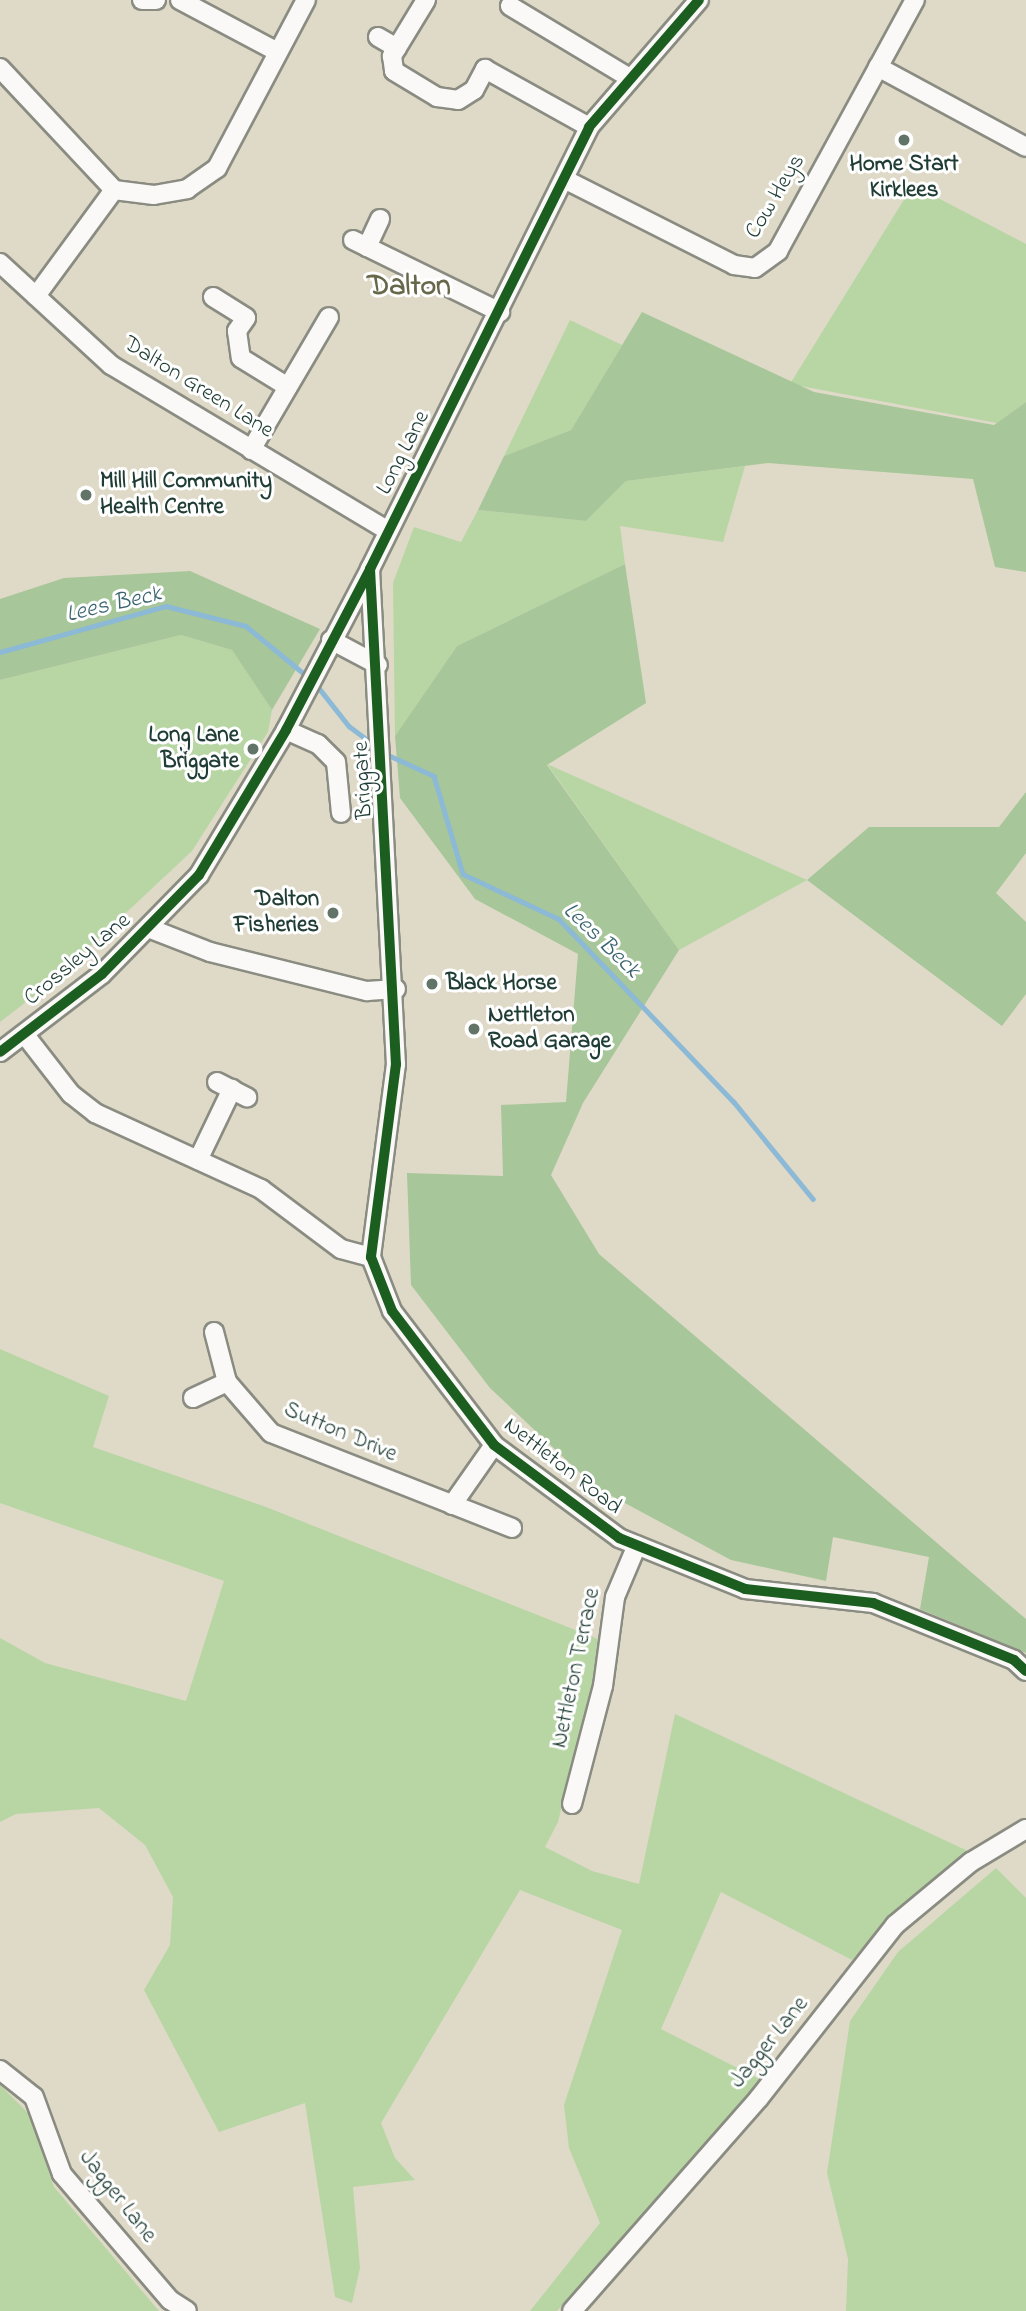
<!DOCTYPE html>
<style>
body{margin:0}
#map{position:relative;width:1026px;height:2311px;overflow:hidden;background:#dfdac7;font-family:"Indie Flower",sans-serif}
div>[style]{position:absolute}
.green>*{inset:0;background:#b7d6a4}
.forest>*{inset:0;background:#a7c699}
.stream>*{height:4.5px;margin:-2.25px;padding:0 2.25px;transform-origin:2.25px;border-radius:2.25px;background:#8cb9d6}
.roads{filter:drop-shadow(2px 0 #8a8c82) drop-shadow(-2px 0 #8a8c82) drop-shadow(0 2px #8a8c82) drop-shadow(0 -2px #8a8c82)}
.minor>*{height:18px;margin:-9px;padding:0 9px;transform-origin:9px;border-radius:9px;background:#faf9f7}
.cycleway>*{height:10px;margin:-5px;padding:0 5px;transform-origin:5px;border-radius:5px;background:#1b5e20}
.dots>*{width:19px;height:19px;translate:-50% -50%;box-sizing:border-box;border:4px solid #fff;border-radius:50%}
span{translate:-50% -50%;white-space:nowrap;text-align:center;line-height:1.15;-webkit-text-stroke:6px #fff;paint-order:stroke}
.poi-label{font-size:23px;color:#1f3d34;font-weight:700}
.left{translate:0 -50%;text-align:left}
.right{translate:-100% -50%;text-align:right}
.street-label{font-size:23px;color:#1f3d34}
.water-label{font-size:24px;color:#39646f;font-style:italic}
.district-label{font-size:30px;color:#676849;font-weight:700}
</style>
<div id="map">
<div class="green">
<div style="clip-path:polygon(913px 185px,1026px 244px,1026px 402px,997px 423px,790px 384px)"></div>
<div style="clip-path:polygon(570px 320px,622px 345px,571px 430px,504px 456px)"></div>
<div style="clip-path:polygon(745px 466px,723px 542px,620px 526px,625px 564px,457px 646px,395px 736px,393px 583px,414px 527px,461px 542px,478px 510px,586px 521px,626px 481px)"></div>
<div style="clip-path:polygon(181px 635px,232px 650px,272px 710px,268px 732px,192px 851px,52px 982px,0 1022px,0 680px)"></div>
<div style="clip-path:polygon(547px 764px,807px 880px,679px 950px)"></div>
<div style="clip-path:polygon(0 1349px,109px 1396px,93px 1447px,266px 1507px,603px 1641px,558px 1822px,545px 1847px,592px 1871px,639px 1884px,675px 1714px,970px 1852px,887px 1920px,852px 1960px,721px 1892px,661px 2029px,761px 2080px,557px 2311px,530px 2311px,600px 2223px,569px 2148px,564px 2105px,622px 1930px,520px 1890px,381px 2123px,395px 2158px,415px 2180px,353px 2187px,360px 2268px,352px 2303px,335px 2297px,305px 2103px,219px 2132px,144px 1990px,170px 1945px,173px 1897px,145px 1845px,99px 1808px,16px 1814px,0 1822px,0 1638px,45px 1663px,186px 1701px,224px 1581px,0 1503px)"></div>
<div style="clip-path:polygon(996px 1868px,1026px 1898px,1026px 2311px,846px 2311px,848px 2259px,827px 2173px,850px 2021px,898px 1952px)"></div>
<div style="clip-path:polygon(0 2085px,29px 2114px,54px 2187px,159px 2311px,0 2311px)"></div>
</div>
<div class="forest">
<div style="clip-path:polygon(642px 312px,814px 392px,994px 425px,1026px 402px,1026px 572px,995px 567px,973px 479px,768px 463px,626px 481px,586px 521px,478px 510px,504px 456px,571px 430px)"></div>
<div style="clip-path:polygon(625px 564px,646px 703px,547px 765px,679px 950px,583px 1103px,551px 1175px,599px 1254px,1026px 1619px,1026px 1653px,920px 1609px,929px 1557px,833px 1537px,826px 1581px,731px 1560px,595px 1487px,490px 1388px,411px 1285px,407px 1173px,503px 1176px,501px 1105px,566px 1102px,578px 954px,475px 899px,400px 798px,395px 736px,457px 646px)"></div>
<div style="clip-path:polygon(190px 571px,320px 629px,272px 710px,232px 650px,181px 635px,0 680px,0 599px,64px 578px)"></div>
<div style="clip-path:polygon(1026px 792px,1026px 853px,996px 893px,1026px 922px,1026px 994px,1002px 1026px,807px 880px,869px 827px,999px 827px)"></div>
</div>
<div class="stream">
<div style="left:0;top:652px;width:172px;rotate:-15.5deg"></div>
<div style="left:166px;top:606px;width:82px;rotate:14deg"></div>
<div style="left:246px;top:626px;width:80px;rotate:39.4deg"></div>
<div style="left:315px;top:683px;width:55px;rotate:51.7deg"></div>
<div style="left:349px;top:726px;width:30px;rotate:37deg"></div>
<div style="left:386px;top:754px;width:53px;rotate:24.6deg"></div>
<div style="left:434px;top:776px;width:102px;rotate:73.5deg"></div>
<div style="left:463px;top:874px;width:106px;rotate:25.1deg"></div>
<div style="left:559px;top:919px;width:253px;rotate:46.3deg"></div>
<div style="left:734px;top:1102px;width:125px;rotate:50.8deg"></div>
</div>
<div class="roads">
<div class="minor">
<div style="left:142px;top:0;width:14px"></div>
<div style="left:180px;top:0;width:111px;rotate:28deg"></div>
<div style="left:426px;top:0;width:66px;rotate:121.3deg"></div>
<div style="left:392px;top:56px;width:15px;rotate:82deg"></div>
<div style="left:394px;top:71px;width:50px;rotate:31.2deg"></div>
<div style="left:437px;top:97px;width:21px;rotate:8deg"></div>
<div style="left:458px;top:100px;width:19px;rotate:-32deg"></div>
<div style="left:474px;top:90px;width:24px;rotate:-62deg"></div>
<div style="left:485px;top:69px;width:119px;rotate:29.1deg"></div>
<div style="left:510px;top:6px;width:140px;rotate:31deg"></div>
<div style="left:378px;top:37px;width:22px;rotate:30deg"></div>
<div style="left:878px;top:67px;width:168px;rotate:28.4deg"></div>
<div style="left:0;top:68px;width:167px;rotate:46.9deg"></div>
<div style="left:114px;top:190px;width:40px;rotate:7.1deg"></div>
<div style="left:154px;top:195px;width:34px;rotate:-10deg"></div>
<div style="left:187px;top:189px;width:37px;rotate:-35deg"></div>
<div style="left:217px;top:168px;width:190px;rotate:-62.1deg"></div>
<div style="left:566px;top:180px;width:188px;rotate:26.8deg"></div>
<div style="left:734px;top:265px;width:21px;rotate:8deg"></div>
<div style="left:755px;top:268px;width:29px;rotate:-36deg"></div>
<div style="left:778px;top:251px;width:286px;rotate:-61.4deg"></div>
<div style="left:353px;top:240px;width:164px;rotate:26.1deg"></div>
<div style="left:367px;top:247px;width:31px;rotate:-65deg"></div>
<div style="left:0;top:263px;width:151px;rotate:42.6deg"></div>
<div style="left:111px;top:365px;width:323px;rotate:30.9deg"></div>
<div style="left:36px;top:296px;width:132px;rotate:-53.7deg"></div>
<div style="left:213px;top:297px;width:39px;rotate:32deg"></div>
<div style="left:246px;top:318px;width:16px;rotate:125deg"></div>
<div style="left:237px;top:331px;width:27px;rotate:82deg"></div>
<div style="left:241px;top:358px;width:55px;rotate:31.7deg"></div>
<div style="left:251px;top:450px;width:154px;rotate:-59.6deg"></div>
<div style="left:370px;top:569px;width:496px;rotate:87deg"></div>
<div style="left:396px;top:1064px;width:195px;rotate:97.4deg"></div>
<div style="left:371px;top:1257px;width:58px;rotate:68.7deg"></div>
<div style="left:392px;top:1311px;width:168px;rotate:52.7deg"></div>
<div style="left:494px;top:1445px;width:156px;rotate:36.6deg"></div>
<div style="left:619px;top:1538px;width:136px;rotate:22deg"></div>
<div style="left:745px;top:1589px;width:129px;rotate:6.2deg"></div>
<div style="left:873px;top:1603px;width:152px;rotate:22deg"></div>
<div style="left:1014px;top:1660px;width:16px;rotate:43deg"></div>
<div style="left:331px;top:640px;width:53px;rotate:28deg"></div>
<div style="left:286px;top:730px;width:35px;rotate:24deg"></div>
<div style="left:318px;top:744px;width:25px;rotate:45deg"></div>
<div style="left:336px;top:762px;width:51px;rotate:84.4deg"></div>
<div style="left:151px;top:929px;width:63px;rotate:21.3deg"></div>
<div style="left:210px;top:952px;width:162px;rotate:14deg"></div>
<div style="left:367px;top:991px;width:29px;rotate:-4deg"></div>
<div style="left:25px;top:1035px;width:75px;rotate:52.1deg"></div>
<div style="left:71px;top:1094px;width:31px;rotate:38deg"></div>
<div style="left:95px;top:1113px;width:183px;rotate:24.6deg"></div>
<div style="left:261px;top:1189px;width:100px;rotate:36.9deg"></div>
<div style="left:341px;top:1249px;width:31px;rotate:15deg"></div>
<div style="left:0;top:1052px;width:128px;rotate:-37.4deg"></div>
<div style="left:102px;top:974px;width:139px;rotate:-45.6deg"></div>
<div style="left:199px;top:875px;width:169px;rotate:-59deg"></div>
<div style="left:286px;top:730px;width:182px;rotate:-62.4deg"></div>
<div style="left:370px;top:569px;width:493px;rotate:-63.6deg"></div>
<div style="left:589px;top:127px;width:168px;rotate:-49.1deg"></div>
<div style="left:217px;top:1082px;width:34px;rotate:27deg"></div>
<div style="left:198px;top:1160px;width:79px;rotate:-64.4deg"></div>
<div style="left:214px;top:1332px;width:52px;rotate:75.4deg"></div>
<div style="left:227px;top:1382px;width:67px;rotate:49.2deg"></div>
<div style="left:271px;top:1433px;width:259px;rotate:21.5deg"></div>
<div style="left:193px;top:1398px;width:38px;rotate:-25deg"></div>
<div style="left:452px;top:1505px;width:73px;rotate:-55deg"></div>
<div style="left:572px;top:1804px;width:122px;rotate:-75.3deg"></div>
<div style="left:603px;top:1686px;width:90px;rotate:-82.3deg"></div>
<div style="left:615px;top:1597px;width:56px;rotate:-67.1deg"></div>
<div style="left:0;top:2070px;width:43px;rotate:38.5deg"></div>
<div style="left:34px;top:2097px;width:82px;rotate:70deg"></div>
<div style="left:62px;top:2174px;width:166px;rotate:49.4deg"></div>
<div style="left:170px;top:2300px;width:20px;rotate:33deg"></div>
<div style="left:572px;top:2311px;width:283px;rotate:-48.7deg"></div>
<div style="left:759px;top:2098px;width:220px;rotate:-51.8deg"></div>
<div style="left:895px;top:1925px;width:99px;rotate:-39.7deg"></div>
<div style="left:971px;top:1862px;width:64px;rotate:-31deg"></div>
</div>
</div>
<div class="cycleway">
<div style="left:370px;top:569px;width:496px;rotate:87deg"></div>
<div style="left:396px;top:1064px;width:195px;rotate:97.4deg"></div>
<div style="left:371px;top:1257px;width:58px;rotate:68.7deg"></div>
<div style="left:392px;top:1311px;width:168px;rotate:52.7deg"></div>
<div style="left:494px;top:1445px;width:156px;rotate:36.6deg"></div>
<div style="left:619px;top:1538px;width:136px;rotate:22deg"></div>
<div style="left:745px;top:1589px;width:129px;rotate:6.2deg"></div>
<div style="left:873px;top:1603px;width:152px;rotate:22deg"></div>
<div style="left:1014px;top:1660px;width:16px;rotate:43deg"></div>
<div style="left:0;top:1052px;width:128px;rotate:-37.4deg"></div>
<div style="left:102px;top:974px;width:139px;rotate:-45.6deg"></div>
<div style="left:199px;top:875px;width:169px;rotate:-59deg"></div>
<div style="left:286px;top:730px;width:182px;rotate:-62.4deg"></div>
<div style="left:370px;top:569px;width:493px;rotate:-63.6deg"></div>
<div style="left:589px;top:127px;width:168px;rotate:-49.1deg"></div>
</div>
<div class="dots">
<div style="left:904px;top:140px;background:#627467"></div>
<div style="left:86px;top:495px;background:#627467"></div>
<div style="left:253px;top:749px;background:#627467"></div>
<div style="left:333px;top:913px;background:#627467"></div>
<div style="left:432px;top:984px;background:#627467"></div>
<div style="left:474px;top:1029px;background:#627467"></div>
</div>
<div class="poi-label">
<span style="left:904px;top:178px">Home Start<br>Kirklees</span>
<span class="left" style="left:100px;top:495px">Mill Hill Community<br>Health Centre</span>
<span class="right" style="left:239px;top:749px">Long Lane<br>Briggate</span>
<span class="right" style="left:319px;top:913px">Dalton<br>Fisheries</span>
<span class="left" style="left:446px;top:984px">Black Horse</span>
<span class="left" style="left:488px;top:1029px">Nettleton<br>Road Garage</span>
</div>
<div class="street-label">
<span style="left:776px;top:197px;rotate:-59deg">Cow Heys</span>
<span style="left:198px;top:388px;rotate:32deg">Dalton Green Lane</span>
<span style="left:404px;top:453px;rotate:-63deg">Long Lane</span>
<span style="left:364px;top:780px;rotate:-93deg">Briggate</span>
<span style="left:78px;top:960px;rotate:-40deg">Crossley Lane</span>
<span style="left:340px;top:1433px;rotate:23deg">Sutton Drive</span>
<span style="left:562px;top:1467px;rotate:38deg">Nettleton Road</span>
<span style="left:577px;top:1668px;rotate:-78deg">Nettleton Terrace</span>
<span style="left:770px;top:2043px;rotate:-51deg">Jagger Lane</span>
<span style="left:117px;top:2197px;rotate:52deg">Jagger Lane</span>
</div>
<div class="water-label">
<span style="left:114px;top:605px;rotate:-13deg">Lees Beck</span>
<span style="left:601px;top:941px;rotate:44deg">Lees Beck</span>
</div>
<div class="district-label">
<span style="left:409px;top:287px">Dalton</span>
</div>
</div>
